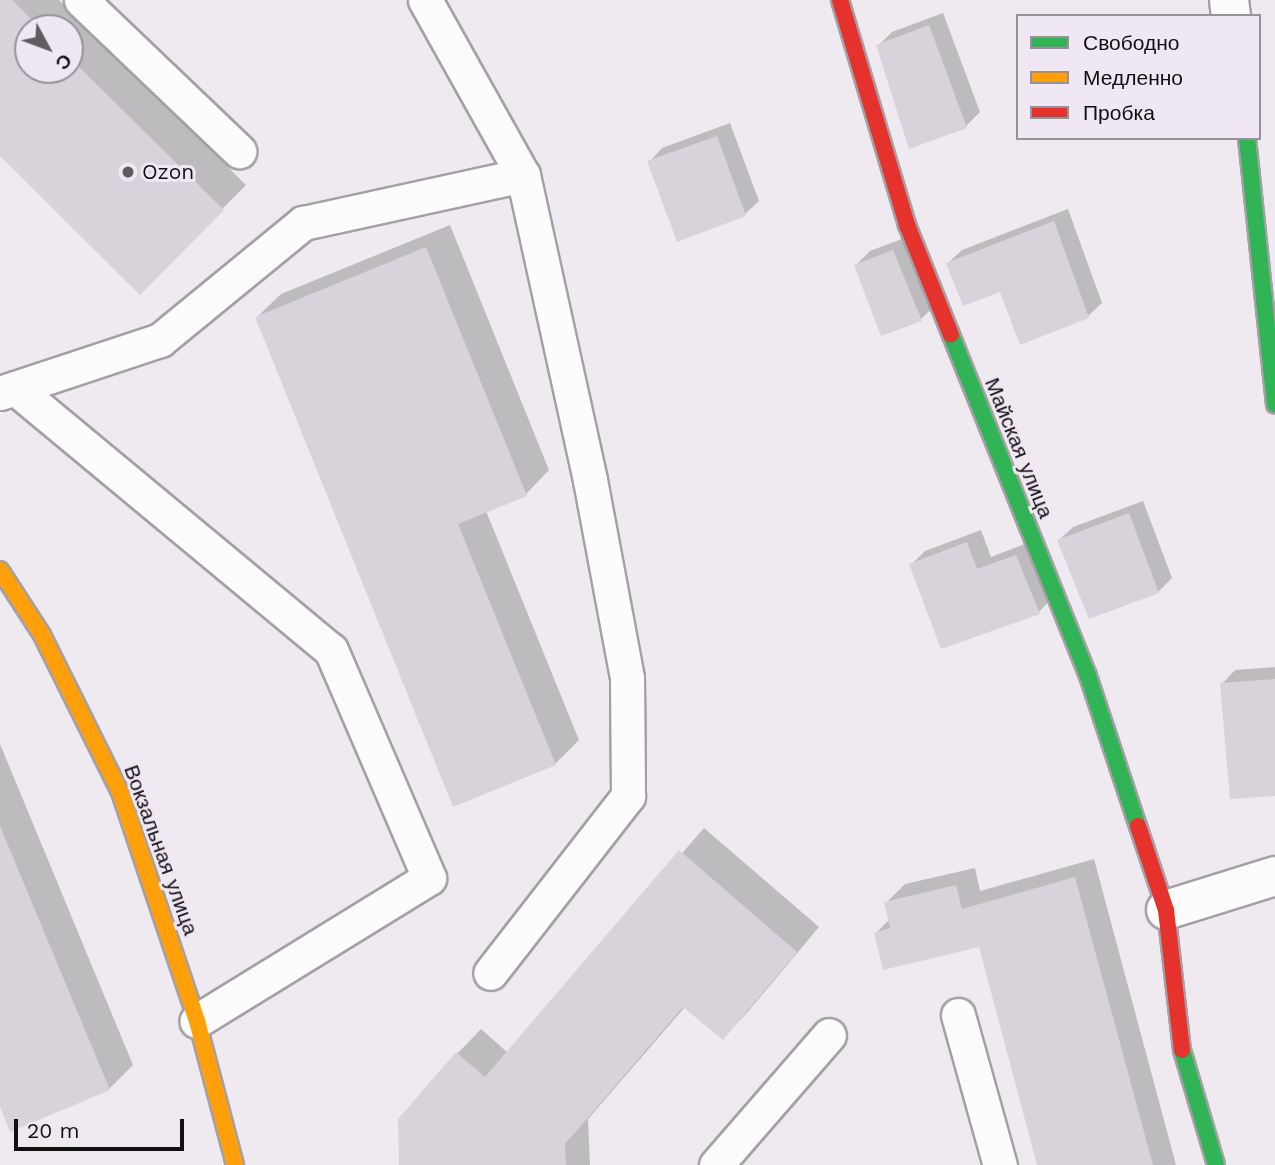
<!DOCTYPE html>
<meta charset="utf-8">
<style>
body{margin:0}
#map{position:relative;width:1275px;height:1165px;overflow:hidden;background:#eeeaef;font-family:"Work Sans",sans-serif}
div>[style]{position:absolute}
.shadow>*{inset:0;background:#0003}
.building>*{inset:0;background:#d8d3da}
.roads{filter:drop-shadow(2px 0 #a4a0a5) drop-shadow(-2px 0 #a4a0a5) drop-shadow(0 2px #a4a0a5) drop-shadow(0 -2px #a4a0a5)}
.lane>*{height:33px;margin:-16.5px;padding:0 16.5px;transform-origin:16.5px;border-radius:16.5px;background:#fcfcfd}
.street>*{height:38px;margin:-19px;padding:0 19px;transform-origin:19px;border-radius:19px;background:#fcfcfd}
.fast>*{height:16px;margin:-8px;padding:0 8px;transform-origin:8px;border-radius:8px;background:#30b455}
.slow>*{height:16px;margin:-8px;padding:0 8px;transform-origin:8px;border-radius:8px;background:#ff9f0a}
.jam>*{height:16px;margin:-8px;padding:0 8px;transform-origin:8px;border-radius:8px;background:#e5322d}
.dots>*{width:19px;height:19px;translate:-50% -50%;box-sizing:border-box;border:4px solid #efe7f2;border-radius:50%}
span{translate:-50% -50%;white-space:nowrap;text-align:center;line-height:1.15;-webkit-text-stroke:6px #efe7f2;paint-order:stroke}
.poi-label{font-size:21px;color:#120f12}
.left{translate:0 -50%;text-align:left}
.street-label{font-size:21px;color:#120f12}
.legend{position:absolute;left:1016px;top:14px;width:245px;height:126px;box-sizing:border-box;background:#efe7f2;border:2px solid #979198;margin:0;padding:9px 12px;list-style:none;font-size:21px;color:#120f12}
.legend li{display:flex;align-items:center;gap:14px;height:35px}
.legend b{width:35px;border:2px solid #979198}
.north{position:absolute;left:14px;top:14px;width:70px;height:70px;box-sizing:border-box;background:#efe7f2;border:2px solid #979198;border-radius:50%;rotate:131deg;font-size:19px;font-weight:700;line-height:28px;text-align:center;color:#120f12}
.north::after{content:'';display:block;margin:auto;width:24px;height:32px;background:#5f5c5f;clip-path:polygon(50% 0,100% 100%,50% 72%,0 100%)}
.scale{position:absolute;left:14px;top:1119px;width:170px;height:32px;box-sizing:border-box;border:4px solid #120f12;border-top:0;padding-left:9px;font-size:21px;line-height:24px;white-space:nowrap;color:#120f12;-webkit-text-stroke:5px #efe7f2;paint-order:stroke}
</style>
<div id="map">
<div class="shadow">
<div style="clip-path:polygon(evenodd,0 0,59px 0,246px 185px,140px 292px,0 153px,0 0,28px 28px,70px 28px,70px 70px,28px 70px,28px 28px)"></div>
<div style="clip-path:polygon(943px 13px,980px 112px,966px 126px,878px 46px,892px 32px)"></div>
<div style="clip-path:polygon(730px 123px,759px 201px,745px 214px,649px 162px,662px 148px)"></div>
<div style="clip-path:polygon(1068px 209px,1102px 303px,1088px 316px,1021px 342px,1001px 290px,948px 263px,962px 250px)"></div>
<div style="clip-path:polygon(450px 225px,549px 470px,526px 494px,486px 511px,579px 740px,555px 764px,257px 317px,281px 294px)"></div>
<div style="clip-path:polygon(907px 237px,935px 306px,921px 319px,856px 265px,870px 251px)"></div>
<div style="clip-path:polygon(1143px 501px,1172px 578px,1158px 592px,1059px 540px,1073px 527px)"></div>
<div style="clip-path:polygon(981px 530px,991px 557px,1030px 542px,1052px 598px,1039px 612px,911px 565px,925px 551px)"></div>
<div style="clip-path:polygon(1275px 667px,1275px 794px,1222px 684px,1235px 670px)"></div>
<div style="clip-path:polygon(0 744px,133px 1065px,109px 1089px,11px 1130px,0 1103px)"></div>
<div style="clip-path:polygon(704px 828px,819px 927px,746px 1014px,722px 1038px,685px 1007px,588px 1119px,590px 1165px,401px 1165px,400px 1119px,458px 1053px,481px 1029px,508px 1053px)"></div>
<div style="clip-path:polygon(1094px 859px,1176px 1165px,1039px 1165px,980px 945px,876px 933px,890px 919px,886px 903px,905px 884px,975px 868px,980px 891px)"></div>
</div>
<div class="building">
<div style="clip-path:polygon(0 0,12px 0,40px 28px,28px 28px,28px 70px,70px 70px,70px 58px,224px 210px,140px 295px,0 156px)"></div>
<div style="clip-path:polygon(929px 25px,967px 128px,909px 149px,876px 45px)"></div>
<div style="clip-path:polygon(717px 136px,746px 216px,677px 242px,647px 161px)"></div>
<div style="clip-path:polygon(1054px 221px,1089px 318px,1020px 345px,1000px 292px,963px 306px,946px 263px)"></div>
<div style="clip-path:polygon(426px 247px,527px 496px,458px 524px,556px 765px,453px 807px,255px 317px)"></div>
<div style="clip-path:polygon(893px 250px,922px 321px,881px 336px,854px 265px)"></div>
<div style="clip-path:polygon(1129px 513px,1159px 593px,1089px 619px,1057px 540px)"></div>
<div style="clip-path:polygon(967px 542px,977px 569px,1016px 555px,1040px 614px,941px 649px,909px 564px)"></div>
<div style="clip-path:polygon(1275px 679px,1275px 796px,1230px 799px,1220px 683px)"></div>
<div style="clip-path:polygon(0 826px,110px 1090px,10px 1132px,0 1107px)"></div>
<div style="clip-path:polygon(679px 850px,797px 952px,723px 1040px,683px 1007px,565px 1144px,566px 1165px,399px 1165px,398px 1119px,456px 1052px,485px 1077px)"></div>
<div style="clip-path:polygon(1075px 877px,1153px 1165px,1037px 1165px,979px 947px,883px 970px,874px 933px,890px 928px,884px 902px,956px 885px,962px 909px)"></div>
</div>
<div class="roads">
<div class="lane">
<div style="left:81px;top:0;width:219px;rotate:43.7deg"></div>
<div style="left:425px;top:0;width:201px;rotate:60.8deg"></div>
<div style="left:15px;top:388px;width:410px;rotate:39.7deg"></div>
<div style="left:331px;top:650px;width:248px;rotate:66.7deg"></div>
<div style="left:429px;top:878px;width:273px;rotate:148.4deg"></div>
<div style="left:0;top:393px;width:169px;rotate:-18.3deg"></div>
<div style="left:160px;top:340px;width:185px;rotate:-39.3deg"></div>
<div style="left:303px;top:223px;width:225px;rotate:-12.3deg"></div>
<div style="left:523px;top:175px;width:312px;rotate:77.6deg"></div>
<div style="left:590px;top:480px;width:201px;rotate:79.4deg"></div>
<div style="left:627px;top:678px;width:118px;rotate:89.5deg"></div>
<div style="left:628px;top:796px;width:224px;rotate:127.9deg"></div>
<div style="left:958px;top:1015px;width:156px;rotate:74.4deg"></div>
<div style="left:716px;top:1165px;width:172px;rotate:-49deg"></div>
</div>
<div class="street">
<div style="left:1229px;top:0;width:16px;rotate:83deg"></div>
<div style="left:1166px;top:910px;width:114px;rotate:-17.3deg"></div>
</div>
<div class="fast">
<div style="left:1247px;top:138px;width:268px;rotate:84deg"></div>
<div style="left:951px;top:335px;width:364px;rotate:68.1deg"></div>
<div style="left:1087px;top:673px;width:161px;rotate:71.6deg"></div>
<div style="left:1182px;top:1050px;width:120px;rotate:73.5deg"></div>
</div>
<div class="slow">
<div style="left:0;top:570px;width:77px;rotate:57.1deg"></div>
<div style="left:42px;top:635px;width:175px;rotate:63.6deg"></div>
<div style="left:120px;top:792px;width:242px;rotate:71.4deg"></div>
<div style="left:197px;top:1021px;width:149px;rotate:75.2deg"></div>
</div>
<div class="jam">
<div style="left:840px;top:0;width:235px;rotate:73.4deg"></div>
<div style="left:907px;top:225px;width:118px;rotate:68.2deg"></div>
<div style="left:1138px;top:826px;width:89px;rotate:71.6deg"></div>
<div style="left:1166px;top:910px;width:141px;rotate:83.5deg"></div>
</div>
</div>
<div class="dots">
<div style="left:128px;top:172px;background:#5f5c5f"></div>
</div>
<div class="poi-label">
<span class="left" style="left:142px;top:172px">Ozon</span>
</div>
<div class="street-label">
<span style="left:1019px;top:448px;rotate:68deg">Майская улица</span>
<span style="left:161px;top:850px;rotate:70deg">Вокзальная улица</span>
</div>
<ul class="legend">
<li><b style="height:9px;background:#30b455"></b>Свободно</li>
<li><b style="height:9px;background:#ff9f0a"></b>Медленно</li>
<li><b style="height:9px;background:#e5322d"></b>Пробка</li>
</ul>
<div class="north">С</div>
<div class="scale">20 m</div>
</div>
